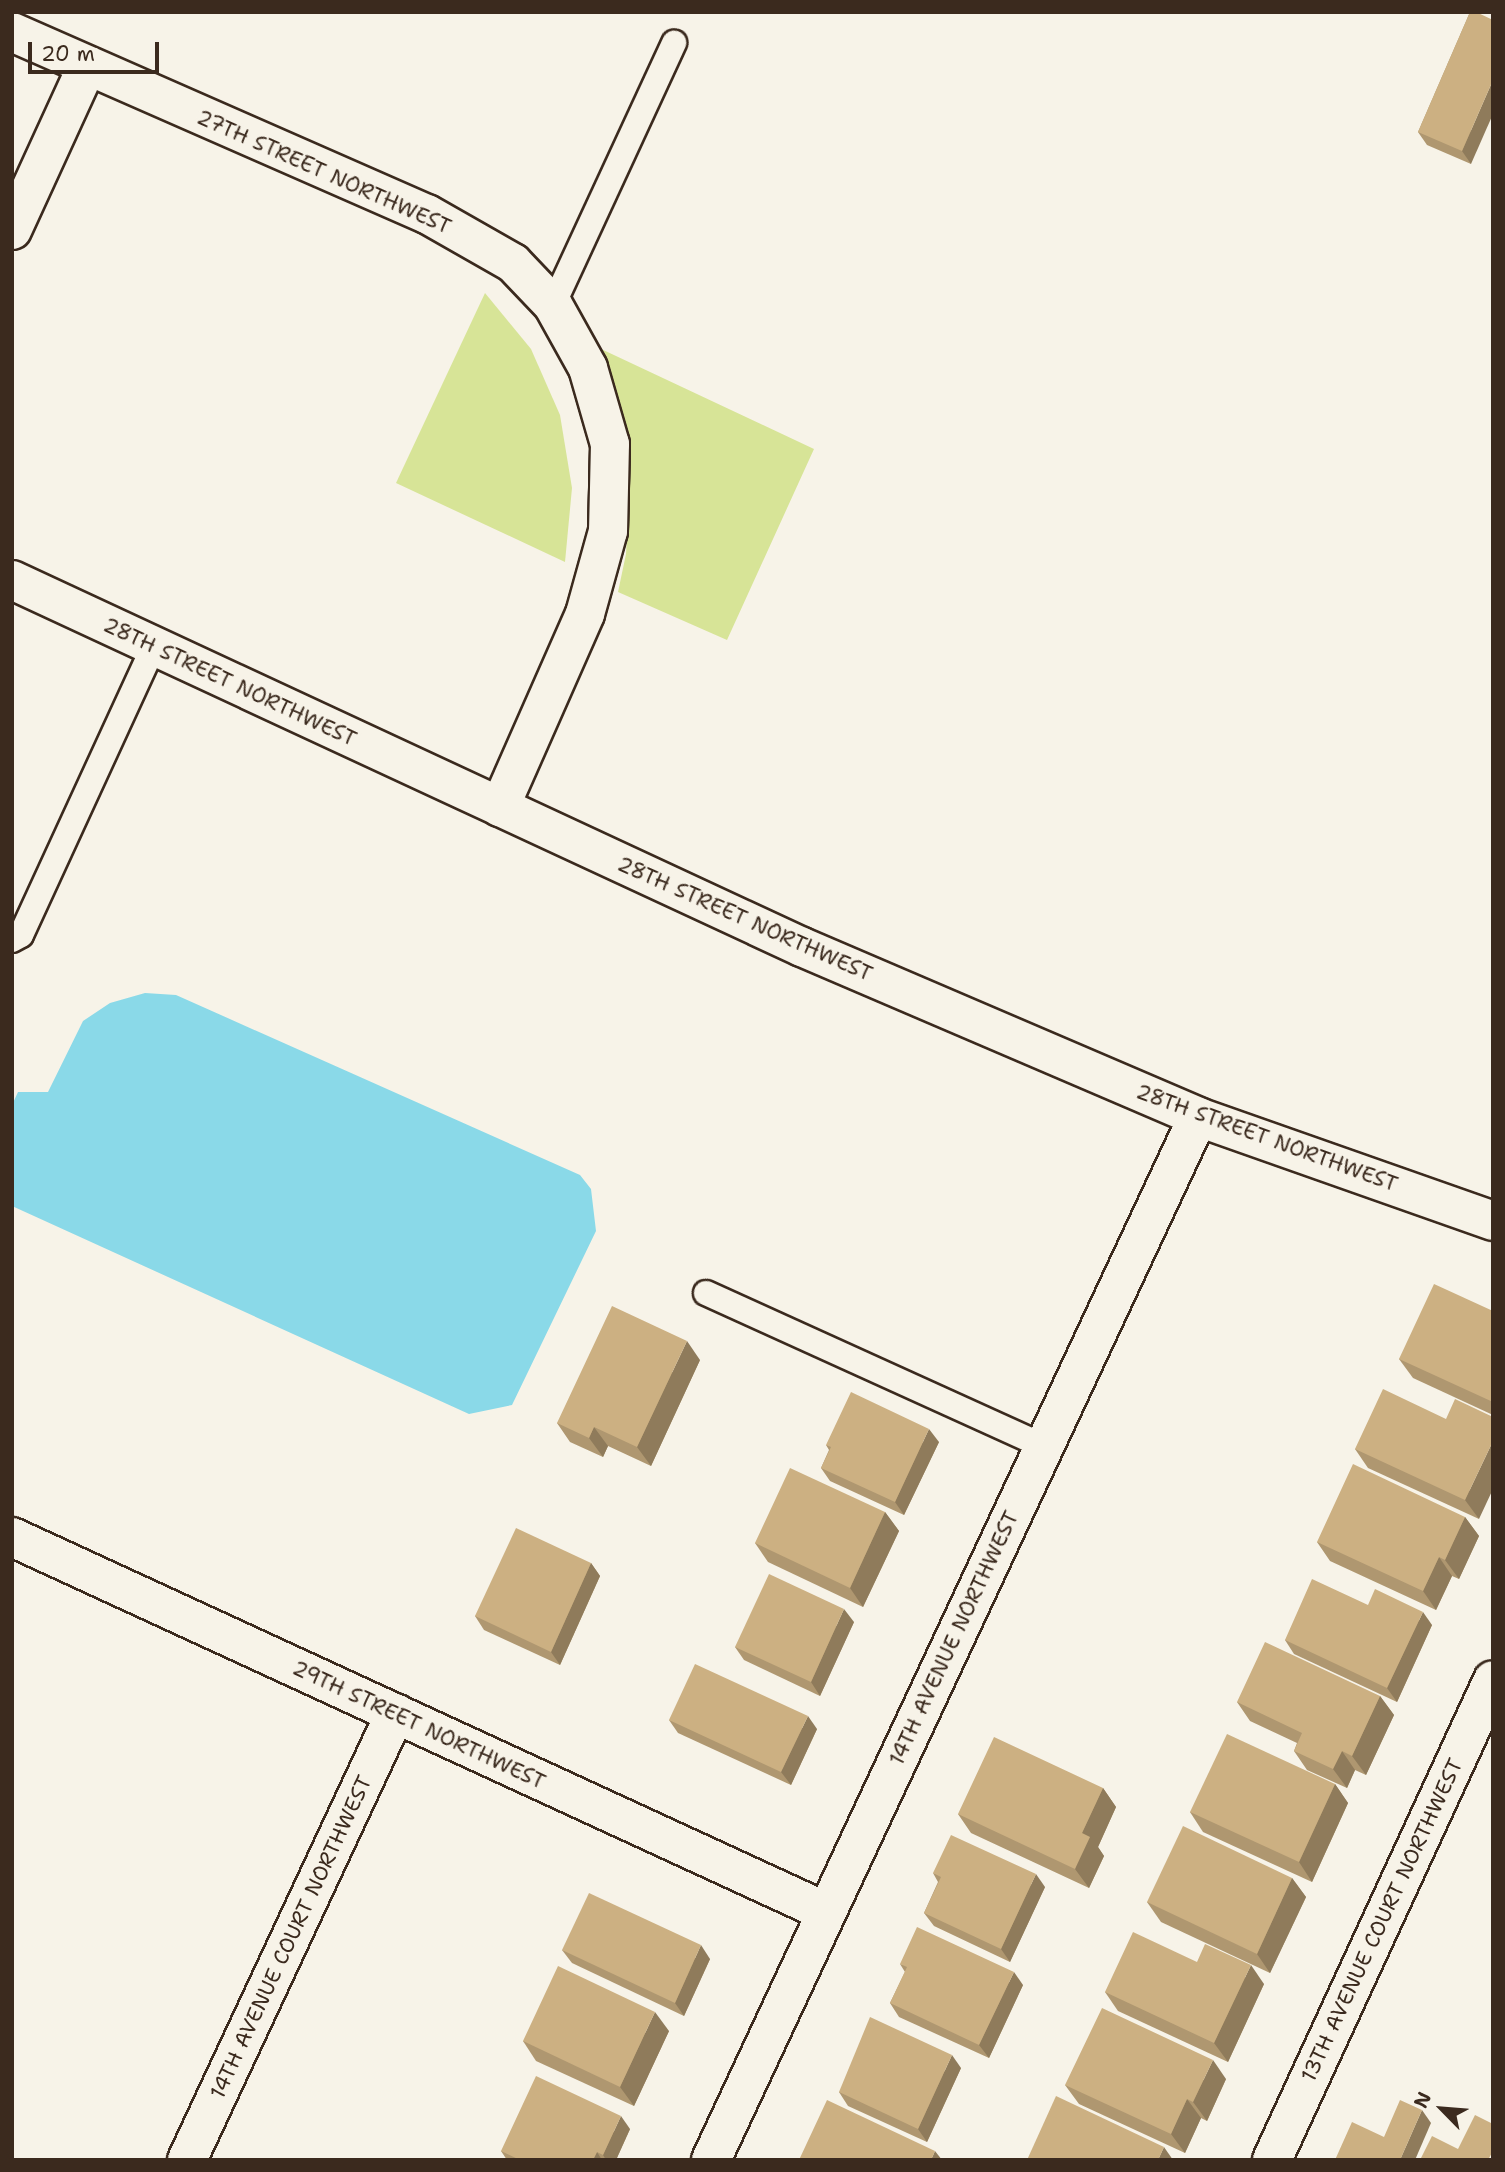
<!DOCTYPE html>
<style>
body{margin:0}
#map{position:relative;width:1505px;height:2172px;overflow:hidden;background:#f7f3e8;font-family:"Shantell Sans",sans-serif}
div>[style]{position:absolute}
.green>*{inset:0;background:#d7e497}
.water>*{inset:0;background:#8ad9e8}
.roads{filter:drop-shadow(2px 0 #3b2a1e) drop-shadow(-2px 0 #3b2a1e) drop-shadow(0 2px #3b2a1e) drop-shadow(0 -2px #3b2a1e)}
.lane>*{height:24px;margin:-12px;padding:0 12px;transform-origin:12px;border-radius:12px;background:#f7f3e8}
.street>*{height:38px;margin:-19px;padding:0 19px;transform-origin:19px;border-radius:19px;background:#f7f3e8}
.wall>*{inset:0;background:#af9770}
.shaded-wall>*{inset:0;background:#8f7b5b}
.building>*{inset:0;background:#ccb082}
span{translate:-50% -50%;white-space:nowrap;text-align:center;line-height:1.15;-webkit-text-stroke:5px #f7f3e8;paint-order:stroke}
.street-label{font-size:21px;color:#3b2a1e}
.frame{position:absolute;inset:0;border:14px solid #3b2a1e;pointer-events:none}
.north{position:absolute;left:1407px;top:2074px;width:70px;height:70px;-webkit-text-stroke:5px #f7f3e8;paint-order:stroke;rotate:295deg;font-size:19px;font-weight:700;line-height:28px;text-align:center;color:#3b2a1e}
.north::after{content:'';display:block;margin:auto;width:24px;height:32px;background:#3b2a1e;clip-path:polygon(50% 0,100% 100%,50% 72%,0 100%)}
.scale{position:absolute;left:28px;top:42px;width:131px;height:32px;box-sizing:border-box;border:4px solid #3b2a1e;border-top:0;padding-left:9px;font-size:21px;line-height:24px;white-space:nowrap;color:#3b2a1e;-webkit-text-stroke:5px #f7f3e8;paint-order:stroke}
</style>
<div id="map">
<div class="green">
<div style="clip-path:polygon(485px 293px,531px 349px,560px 415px,572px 488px,565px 562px,396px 483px)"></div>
<div style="clip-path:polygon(599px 348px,814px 449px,727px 640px,618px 592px,626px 554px,630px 477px,624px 433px)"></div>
</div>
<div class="water">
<div style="clip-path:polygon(145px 993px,176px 995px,580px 1175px,591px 1189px,596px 1231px,512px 1405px,469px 1414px,12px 1206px,12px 1105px,18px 1092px,48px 1092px,83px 1021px,110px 1003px)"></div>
</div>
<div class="roads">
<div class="lane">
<div style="left:553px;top:305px;width:289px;rotate:-65.2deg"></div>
<div style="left:12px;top:940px;width:10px;rotate:-29deg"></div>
<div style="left:21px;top:935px;width:318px;rotate:-65.3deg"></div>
<div style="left:706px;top:1293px;width:371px;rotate:24.4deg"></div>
</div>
<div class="street">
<div style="left:12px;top:32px;width:453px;rotate:23.7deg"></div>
<div style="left:427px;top:214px;width:99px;rotate:29.7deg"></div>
<div style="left:513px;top:263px;width:58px;rotate:46.4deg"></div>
<div style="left:553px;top:305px;width:72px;rotate:60.9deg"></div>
<div style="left:588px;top:368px;width:79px;rotate:73.9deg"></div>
<div style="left:610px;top:444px;width:87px;rotate:91.3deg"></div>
<div style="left:608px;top:531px;width:86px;rotate:105.5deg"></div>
<div style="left:585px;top:614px;width:211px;rotate:113.8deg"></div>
<div style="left:12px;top:230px;width:180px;rotate:-65.4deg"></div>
<div style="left:12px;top:580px;width:871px;rotate:24.92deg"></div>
<div style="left:802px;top:947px;width:431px;rotate:23.2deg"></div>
<div style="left:1198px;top:1117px;width:313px;rotate:19.4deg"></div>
<div style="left:12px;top:1537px;width:896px;rotate:24.73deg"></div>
<div style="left:187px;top:2160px;width:493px;rotate:-65deg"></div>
<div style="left:711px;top:2160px;width:1151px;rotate:-64.97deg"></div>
<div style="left:1272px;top:2160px;width:528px;rotate:-65.28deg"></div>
</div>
</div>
<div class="wall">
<div style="clip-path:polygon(1470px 12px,1471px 164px,1427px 145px,1418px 132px)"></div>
<div style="clip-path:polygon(1493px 1311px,1493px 1415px,1413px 1378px,1399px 1359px)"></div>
<div style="clip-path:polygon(700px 1360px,651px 1466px,608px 1446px,603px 1457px,570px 1442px,557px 1423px)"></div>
<div style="clip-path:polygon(1446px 1419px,1479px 1519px,1368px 1468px,1355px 1449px)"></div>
<div style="clip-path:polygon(939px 1442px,904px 1515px,830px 1481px,821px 1468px,829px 1450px,826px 1445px)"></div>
<div style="clip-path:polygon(885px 1512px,899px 1531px,863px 1607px,768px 1562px,755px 1543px)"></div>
<div style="clip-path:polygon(1465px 1517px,1479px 1536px,1459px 1579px,1452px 1576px,1436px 1610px,1330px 1561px,1317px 1542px)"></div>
<div style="clip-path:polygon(591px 1563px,600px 1576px,560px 1665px,484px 1630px,475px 1616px)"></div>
<div style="clip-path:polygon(1368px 1605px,1432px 1625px,1397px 1702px,1294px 1654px,1285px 1640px)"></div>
<div style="clip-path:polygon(854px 1622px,820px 1696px,744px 1660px,735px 1647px)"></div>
<div style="clip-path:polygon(1380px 1696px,1394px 1715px,1366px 1775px,1355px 1770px,1347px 1788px,1307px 1770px,1294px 1751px,1297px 1743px,1250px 1721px,1237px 1702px)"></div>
<div style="clip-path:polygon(669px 1720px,817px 1729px,791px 1785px,678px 1733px)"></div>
<div style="clip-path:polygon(1335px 1784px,1348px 1803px,1312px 1882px,1203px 1832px,1190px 1812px)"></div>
<div style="clip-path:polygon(1103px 1788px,1116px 1807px,1098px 1847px,1104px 1856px,1089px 1888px,971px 1833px,958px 1814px)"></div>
<div style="clip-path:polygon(933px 1873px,1045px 1887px,1010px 1962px,934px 1926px,924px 1913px,938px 1882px)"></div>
<div style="clip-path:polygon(1292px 1878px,1306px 1897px,1270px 1973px,1161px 1922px,1147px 1902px)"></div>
<div style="clip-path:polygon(562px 1950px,710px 1959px,684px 2016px,572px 1963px)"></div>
<div style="clip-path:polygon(1197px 1962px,1264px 1984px,1228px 2062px,1118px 2011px,1105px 1992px)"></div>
<div style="clip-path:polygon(900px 1964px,1023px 1985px,989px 2058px,899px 2017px,890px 2003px,905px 1972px)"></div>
<div style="clip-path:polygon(669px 2031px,634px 2106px,536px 2061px,523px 2041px)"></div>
<div style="clip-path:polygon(961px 2068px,927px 2142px,848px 2106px,839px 2092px)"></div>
<div style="clip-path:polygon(1226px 2079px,1207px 2121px,1201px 2118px,1185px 2153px,1079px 2104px,1065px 2085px)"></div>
<div style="clip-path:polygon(630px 2129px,616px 2160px,507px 2160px,501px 2151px)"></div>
</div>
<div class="shaded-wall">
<div style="clip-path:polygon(1493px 80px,1493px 114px,1471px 164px,1462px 151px)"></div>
<div style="clip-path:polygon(687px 1341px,700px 1360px,651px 1466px,637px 1447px)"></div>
<div style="clip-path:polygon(594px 1427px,608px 1446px,603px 1457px,589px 1438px)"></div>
<div style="clip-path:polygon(929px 1429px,939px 1442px,904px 1515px,895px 1502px)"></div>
<div style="clip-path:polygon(1493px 1441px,1493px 1489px,1479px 1519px,1465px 1500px)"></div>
<div style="clip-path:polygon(885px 1512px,899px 1531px,863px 1607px,850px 1588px)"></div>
<div style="clip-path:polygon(1465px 1517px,1479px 1536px,1459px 1579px,1445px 1560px)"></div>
<div style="clip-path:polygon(1439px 1557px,1452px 1576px,1436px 1610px,1423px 1591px)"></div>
<div style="clip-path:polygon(591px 1563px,600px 1576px,560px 1665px,551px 1652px)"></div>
<div style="clip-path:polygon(844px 1609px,854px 1622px,820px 1696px,811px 1682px)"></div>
<div style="clip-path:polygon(1423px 1612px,1432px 1625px,1397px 1702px,1387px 1688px)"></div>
<div style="clip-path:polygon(1380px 1696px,1394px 1715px,1366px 1775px,1352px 1756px)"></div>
<div style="clip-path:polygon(808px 1716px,817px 1729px,791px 1785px,781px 1772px)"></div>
<div style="clip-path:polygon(1342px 1751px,1355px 1770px,1347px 1788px,1333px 1769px)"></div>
<div style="clip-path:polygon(1335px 1784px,1348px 1803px,1312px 1882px,1299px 1862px)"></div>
<div style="clip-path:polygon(1103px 1788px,1116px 1807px,1098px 1847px,1104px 1856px,1089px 1888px,1075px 1869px,1082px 1833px)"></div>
<div style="clip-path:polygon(1036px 1874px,1045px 1887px,1010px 1962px,1001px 1949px)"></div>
<div style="clip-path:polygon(1292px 1878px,1306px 1897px,1270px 1973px,1257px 1954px)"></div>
<div style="clip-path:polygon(701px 1945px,710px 1959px,684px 2016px,675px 2003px)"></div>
<div style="clip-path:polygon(1251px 1965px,1264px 1984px,1228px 2062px,1214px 2043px)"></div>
<div style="clip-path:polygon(1014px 1972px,1023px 1985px,989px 2058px,979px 2045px)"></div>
<div style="clip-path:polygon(655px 2012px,669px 2031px,634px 2106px,620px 2087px)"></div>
<div style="clip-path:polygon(952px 2055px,961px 2068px,927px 2142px,918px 2129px)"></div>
<div style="clip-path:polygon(1213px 2060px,1226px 2079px,1207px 2121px,1193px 2102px)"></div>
<div style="clip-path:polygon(1187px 2099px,1201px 2118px,1185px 2153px,1171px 2134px)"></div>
<div style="clip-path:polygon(1422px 2110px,1431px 2123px,1415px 2160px,1400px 2160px)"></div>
<div style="clip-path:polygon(621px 2116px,630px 2129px,616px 2160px,606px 2160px,603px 2155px)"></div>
<div style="clip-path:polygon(1164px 2147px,1173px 2160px,1158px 2160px)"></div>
<div style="clip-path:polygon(935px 2151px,942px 2160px,931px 2160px)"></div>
<div style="clip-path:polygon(597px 2152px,602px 2160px,593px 2160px)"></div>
</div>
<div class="building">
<div style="clip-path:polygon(1470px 12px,1476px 12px,1493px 20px,1493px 80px,1462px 151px,1418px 132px)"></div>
<div style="clip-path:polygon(1434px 1284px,1493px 1311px,1493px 1402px,1399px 1359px)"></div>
<div style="clip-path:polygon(612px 1306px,687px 1341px,637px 1447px,594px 1427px,589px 1438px,557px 1423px)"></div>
<div style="clip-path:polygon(1383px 1389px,1446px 1419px,1455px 1399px,1493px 1417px,1493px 1441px,1465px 1500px,1355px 1449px)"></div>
<div style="clip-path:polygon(851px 1392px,929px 1429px,895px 1502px,821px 1468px,831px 1447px,826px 1445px)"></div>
<div style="clip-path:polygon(1353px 1464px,1465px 1517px,1445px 1560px,1439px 1557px,1423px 1591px,1317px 1542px)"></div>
<div style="clip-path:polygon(790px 1468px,885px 1512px,850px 1588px,755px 1543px)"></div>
<div style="clip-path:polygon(516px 1528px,591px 1563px,551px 1652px,475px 1616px)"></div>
<div style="clip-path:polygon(769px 1574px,844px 1609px,811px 1682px,735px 1647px)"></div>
<div style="clip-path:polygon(1312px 1579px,1368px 1605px,1375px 1589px,1423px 1612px,1387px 1688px,1285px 1640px)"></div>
<div style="clip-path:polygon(1265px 1642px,1380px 1696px,1352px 1756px,1342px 1751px,1333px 1769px,1294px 1751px,1302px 1733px,1237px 1702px)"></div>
<div style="clip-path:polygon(695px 1664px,808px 1716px,781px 1772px,669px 1720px)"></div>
<div style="clip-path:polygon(1227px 1734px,1335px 1784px,1299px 1862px,1190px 1812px)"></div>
<div style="clip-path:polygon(994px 1737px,1103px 1788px,1082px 1833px,1090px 1837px,1075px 1869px,958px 1814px)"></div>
<div style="clip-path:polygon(1183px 1826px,1292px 1878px,1257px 1954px,1147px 1902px)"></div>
<div style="clip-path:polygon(951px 1835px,1036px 1874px,1001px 1949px,924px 1913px,941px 1877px,933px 1873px)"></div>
<div style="clip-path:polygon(589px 1893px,701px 1945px,675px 2003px,562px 1950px)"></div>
<div style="clip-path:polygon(917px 1927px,1014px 1972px,979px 2045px,890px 2003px,907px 1967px,900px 1964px)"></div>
<div style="clip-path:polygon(1133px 1932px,1197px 1962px,1205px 1944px,1251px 1965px,1214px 2043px,1105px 1992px)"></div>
<div style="clip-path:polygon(558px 1966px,655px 2012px,620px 2087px,523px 2041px)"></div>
<div style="clip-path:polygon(1102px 2008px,1213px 2060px,1193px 2102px,1187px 2099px,1171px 2134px,1065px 2085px)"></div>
<div style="clip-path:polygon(870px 2017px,952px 2055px,918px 2129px,839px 2092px)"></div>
<div style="clip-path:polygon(536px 2076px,621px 2116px,603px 2155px,597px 2152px,593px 2160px,520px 2160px,501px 2151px)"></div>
<div style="clip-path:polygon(1056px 2096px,1164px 2147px,1158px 2160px,1027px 2160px)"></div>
<div style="clip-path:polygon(827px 2100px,935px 2151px,931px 2160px,799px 2160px)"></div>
<div style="clip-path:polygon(1400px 2100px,1422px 2110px,1400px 2160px,1335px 2160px,1352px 2122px,1384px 2137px)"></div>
<div style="clip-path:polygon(1475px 2115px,1493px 2124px,1493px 2151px,1488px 2160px,1420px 2160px,1432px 2136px,1458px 2149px)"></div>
</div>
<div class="street-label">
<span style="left:324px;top:172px;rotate:24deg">27TH STREET NORTHWEST</span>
<span style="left:230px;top:682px;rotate:25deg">28TH STREET NORTHWEST</span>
<span style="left:745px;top:919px;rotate:24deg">28TH STREET NORTHWEST</span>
<span style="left:1267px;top:1138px;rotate:20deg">28TH STREET NORTHWEST</span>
<span style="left:954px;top:1638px;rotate:-65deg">14TH AVENUE NORTHWEST</span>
<span style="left:419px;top:1725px;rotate:25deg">29TH STREET NORTHWEST</span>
<span style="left:1382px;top:1920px;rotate:-65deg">13TH AVENUE COURT NORTHWEST</span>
<span style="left:291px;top:1937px;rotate:-65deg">14TH AVENUE COURT NORTHWEST</span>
</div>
<div class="frame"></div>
<div class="north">N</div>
<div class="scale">20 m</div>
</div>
